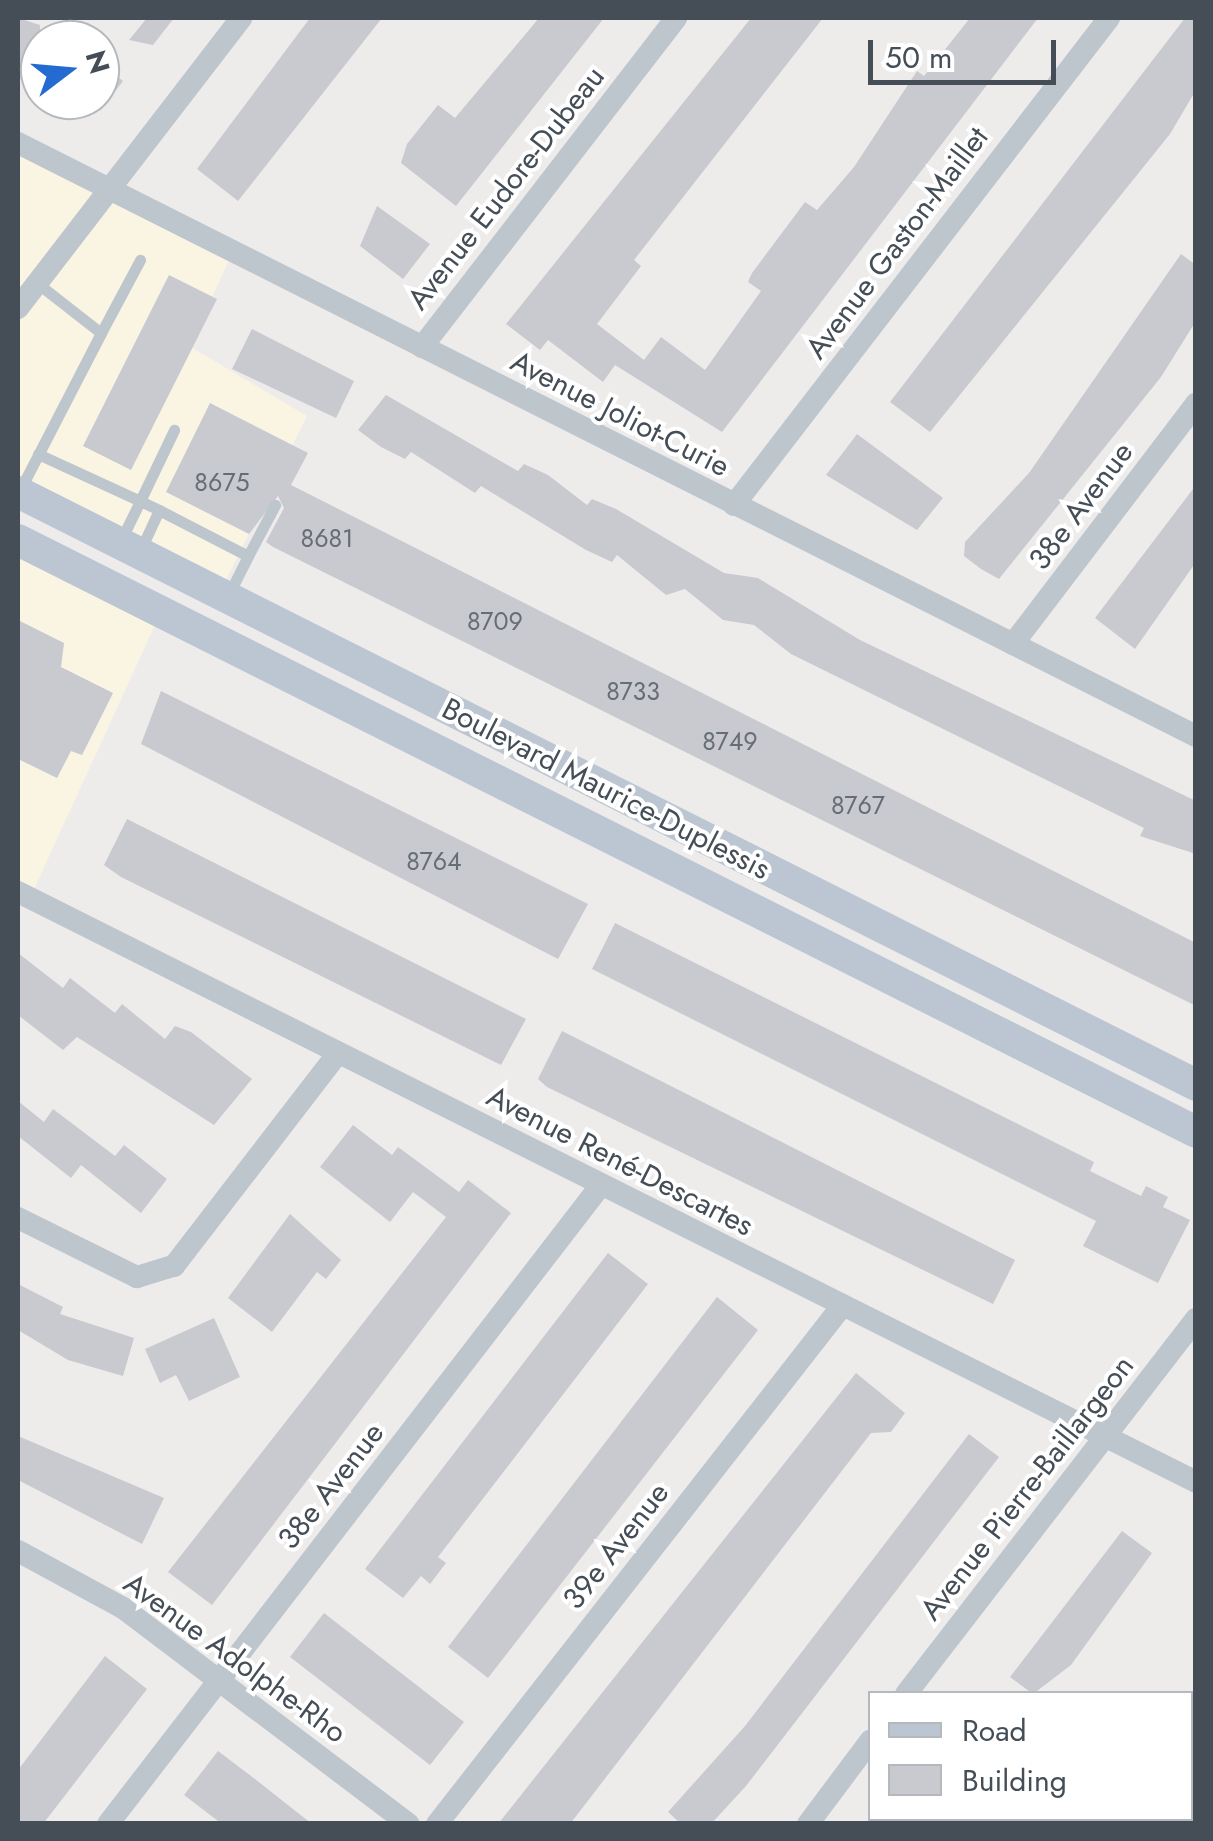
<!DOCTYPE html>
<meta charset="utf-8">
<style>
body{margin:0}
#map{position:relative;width:1213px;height:1841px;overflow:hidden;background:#eeebeb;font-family:Jost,sans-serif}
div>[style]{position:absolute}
.commercial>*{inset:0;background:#faf4e3}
.building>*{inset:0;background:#c8cad0}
.lane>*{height:11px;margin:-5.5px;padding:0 5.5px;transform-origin:5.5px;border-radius:5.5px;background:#bdc5cd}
.street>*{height:22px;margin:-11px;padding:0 11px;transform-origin:11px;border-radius:11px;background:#bdc5cd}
.secondary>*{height:32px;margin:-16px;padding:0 16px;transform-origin:16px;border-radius:16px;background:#bcc6d2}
span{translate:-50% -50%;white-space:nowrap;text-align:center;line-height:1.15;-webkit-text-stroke:8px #fff;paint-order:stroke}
.number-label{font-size:25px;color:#666d75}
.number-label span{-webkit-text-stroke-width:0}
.street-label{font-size:30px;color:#454e57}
.frame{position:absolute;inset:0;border:20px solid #454e57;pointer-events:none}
.legend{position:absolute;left:868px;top:1691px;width:325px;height:130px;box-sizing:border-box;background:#fff;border:2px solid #b5b8bc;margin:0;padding:12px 18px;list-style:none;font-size:30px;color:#454e57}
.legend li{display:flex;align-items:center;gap:20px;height:50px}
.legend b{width:50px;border:2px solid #b5b8bc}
.north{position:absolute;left:20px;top:20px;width:100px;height:100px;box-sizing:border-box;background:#fff;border:2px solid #b5b8bc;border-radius:50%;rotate:74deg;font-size:28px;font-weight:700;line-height:40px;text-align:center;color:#454e57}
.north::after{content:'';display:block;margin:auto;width:35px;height:45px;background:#236bd0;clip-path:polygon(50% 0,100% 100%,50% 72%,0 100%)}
.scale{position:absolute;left:868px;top:40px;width:188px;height:45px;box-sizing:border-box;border:5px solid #454e57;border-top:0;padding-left:12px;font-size:30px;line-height:35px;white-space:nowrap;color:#454e57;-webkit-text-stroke:8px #fff;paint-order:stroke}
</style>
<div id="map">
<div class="commercial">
<div style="clip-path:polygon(18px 144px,233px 252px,189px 346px,307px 416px,219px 594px,18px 492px)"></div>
<div style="clip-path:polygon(18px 540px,161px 612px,30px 898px,18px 892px)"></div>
</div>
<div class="building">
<div style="clip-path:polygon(18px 18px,40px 25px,40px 94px,18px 77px)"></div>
<div style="clip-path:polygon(147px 18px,174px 18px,153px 45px,129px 40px)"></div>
<div style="clip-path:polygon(310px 18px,382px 18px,238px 201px,197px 169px)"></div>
<div style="clip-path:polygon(539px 18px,604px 18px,456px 206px,401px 163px,407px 144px,438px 105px,455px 118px)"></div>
<div style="clip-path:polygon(751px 18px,823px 18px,634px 260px,641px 266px,597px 324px,644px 360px,661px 337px,705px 370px,761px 291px,748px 282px,752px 273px,805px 202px,817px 210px,854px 167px,917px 71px,924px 76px,970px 18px,1038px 18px,722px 432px,615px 365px,603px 382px,548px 340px,540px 350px,506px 324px)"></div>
<div style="clip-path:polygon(1185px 18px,1196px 18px,1196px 90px,1170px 134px,930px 432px,890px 402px)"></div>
<div style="clip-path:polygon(100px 63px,123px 81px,100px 111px)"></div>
<div style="clip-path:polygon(377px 206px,430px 244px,403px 279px,360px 246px)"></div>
<div style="clip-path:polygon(1181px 254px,1196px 265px,1196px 321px,1161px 377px,999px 579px,981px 569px,964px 556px,965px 542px,1029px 473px)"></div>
<div style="clip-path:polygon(169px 275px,217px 299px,131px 470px,83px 446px)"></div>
<div style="clip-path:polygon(252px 329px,354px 381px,336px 418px,232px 369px)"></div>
<div style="clip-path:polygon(386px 395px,518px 471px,524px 464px,548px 475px,587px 505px,592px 499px,616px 509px,724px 573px,758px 578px,860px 640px,1196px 801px,1196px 854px,1140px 836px,1144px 828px,791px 654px,754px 625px,723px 620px,685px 589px,666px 595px,617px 555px,612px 562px,586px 550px,481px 486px,475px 493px,411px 452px,405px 459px,381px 447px,358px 430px)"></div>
<div style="clip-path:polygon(210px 403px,308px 453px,291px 485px,1196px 943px,1196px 1006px,273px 547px,266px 542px,284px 508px,278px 496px,249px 534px,166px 492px)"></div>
<div style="clip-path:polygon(857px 434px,943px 498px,917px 530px,826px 475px)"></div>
<div style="clip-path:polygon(1196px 485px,1196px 562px,1135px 649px,1095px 618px)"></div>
<div style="clip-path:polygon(18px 620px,64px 643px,61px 667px,113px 693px,82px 755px,71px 751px,57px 778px,18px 759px)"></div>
<div style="clip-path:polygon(161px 691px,588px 904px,558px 959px,141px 744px)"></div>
<div style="clip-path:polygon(127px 819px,526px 1019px,501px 1065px,121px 877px,104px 865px)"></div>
<div style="clip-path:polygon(615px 923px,1094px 1162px,1090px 1171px,1141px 1196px,1146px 1186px,1168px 1197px,1163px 1207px,1190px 1220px,1158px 1283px,1083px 1246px,1096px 1221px,592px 969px)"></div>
<div style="clip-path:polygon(18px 953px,63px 988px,70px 978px,115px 1013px,122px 1004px,165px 1039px,175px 1026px,191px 1032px,252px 1079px,214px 1125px,77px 1037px,63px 1050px,18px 1015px)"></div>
<div style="clip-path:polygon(562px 1031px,1015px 1260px,993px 1304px,547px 1087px,538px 1079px)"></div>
<div style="clip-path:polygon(18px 1101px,44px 1122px,53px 1109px,115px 1156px,124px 1145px,167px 1179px,141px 1213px,81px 1165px,71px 1178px,18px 1136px)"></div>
<div style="clip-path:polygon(353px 1125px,392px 1155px,398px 1147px,459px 1192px,468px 1180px,511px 1213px,212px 1605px,168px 1572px,446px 1217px,413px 1192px,390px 1222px,320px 1167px)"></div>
<div style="clip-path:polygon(290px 1214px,341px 1260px,326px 1279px,317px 1272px,272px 1332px,228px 1298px)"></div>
<div style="clip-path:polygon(608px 1253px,648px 1284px,438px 1557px,446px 1563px,430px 1584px,421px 1576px,403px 1598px,365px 1569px)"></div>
<div style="clip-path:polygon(18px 1284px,63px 1307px,60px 1314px,134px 1338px,123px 1376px,68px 1360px,18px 1330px)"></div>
<div style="clip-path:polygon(717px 1297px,758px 1330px,488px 1678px,448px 1647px)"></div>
<div style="clip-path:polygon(214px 1318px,240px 1377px,189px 1401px,176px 1375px,160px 1383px,145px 1349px)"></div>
<div style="clip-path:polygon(856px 1373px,905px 1413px,891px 1432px,871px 1433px,570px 1824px,498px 1824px)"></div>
<div style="clip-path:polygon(969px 1434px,999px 1457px,746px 1786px,711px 1824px,681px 1824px,668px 1812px,745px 1726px)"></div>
<div style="clip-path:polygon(18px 1436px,164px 1498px,142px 1544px,18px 1480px)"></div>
<div style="clip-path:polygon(1122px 1531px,1152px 1553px,1071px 1665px,1033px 1694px,1010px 1677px)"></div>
<div style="clip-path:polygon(324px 1613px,464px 1722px,430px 1765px,290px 1657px)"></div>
<div style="clip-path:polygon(105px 1656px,147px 1689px,43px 1824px,18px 1824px,18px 1770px)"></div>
<div style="clip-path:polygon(218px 1751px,251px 1776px,312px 1824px,222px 1824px,184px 1795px)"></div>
</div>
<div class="lane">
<div style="left:101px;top:333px;width:83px;rotate:-61.9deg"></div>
<div style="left:38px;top:454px;width:112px;rotate:24.7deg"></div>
<div style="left:140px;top:501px;width:79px;rotate:-64.4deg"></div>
<div style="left:21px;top:488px;width:174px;rotate:-62.7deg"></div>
<div style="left:101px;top:333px;width:81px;rotate:-142deg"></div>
<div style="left:121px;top:540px;width:43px;rotate:-64deg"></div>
<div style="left:140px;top:501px;width:21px;rotate:25deg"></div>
<div style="left:159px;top:510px;width:100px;rotate:27.3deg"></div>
<div style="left:248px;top:556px;width:42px;rotate:116.6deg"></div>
<div style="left:140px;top:551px;width:45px;rotate:-65.1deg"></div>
<div style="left:248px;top:556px;width:58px;rotate:-62.1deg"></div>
</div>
<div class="street">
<div style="left:18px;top:143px;width:1319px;rotate:26.72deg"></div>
<div style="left:18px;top:308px;width:366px;rotate:-52.4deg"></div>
<div style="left:422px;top:347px;width:416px;rotate:-52.3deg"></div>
<div style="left:734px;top:505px;width:615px;rotate:-52.4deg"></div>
<div style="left:1013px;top:644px;width:302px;rotate:-52.7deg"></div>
<div style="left:18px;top:892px;width:1317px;rotate:26.6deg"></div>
<div style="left:18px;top:1218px;width:133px;rotate:26.4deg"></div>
<div style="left:137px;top:1277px;width:39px;rotate:-17deg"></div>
<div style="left:174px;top:1266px;width:269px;rotate:-52.4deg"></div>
<div style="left:18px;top:1551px;width:119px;rotate:28.5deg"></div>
<div style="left:123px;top:1608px;width:358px;rotate:37.1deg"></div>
<div style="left:906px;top:1694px;width:474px;rotate:-52.3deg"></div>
<div style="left:108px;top:1824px;width:807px;rotate:-52.35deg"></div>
<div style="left:437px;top:1824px;width:658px;rotate:-51.98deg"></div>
<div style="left:808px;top:1824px;width:104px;rotate:-53.2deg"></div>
</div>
<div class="secondary">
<div style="left:18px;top:492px;width:1319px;rotate:26.72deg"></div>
<div style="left:18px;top:540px;width:1318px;rotate:26.68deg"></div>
</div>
<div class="number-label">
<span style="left:222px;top:482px">8675</span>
<span style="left:327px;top:538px">8681</span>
<span style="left:495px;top:621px">8709</span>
<span style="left:633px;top:691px">8733</span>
<span style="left:730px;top:741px">8749</span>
<span style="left:858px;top:805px">8767</span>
<span style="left:434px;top:861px">8764</span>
</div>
<div class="street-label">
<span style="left:506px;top:188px;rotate:-52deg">Avenue Eudore-Dubeau</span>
<span style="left:897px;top:243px;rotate:-53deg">Avenue Gaston-Maillet</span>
<span style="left:620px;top:414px;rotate:27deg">Avenue Joliot-Curie</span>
<span style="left:1081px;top:506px;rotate:-53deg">38e Avenue</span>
<span style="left:606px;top:789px;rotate:27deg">Boulevard Maurice-Duplessis</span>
<span style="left:620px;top:1161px;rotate:27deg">Avenue René-Descartes</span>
<span style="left:331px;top:1486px;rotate:-52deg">38e Avenue</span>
<span style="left:1027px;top:1488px;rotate:-52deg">Avenue Pierre-Baillargeon</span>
<span style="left:616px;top:1546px;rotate:-52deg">39e Avenue</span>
<span style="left:235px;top:1658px;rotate:36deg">Avenue Adolphe-Rho</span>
</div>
<div class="frame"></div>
<ul class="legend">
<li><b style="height:12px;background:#bcc6d2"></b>Road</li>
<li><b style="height:28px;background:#c8cad0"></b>Building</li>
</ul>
<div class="north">N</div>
<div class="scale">50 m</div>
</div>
